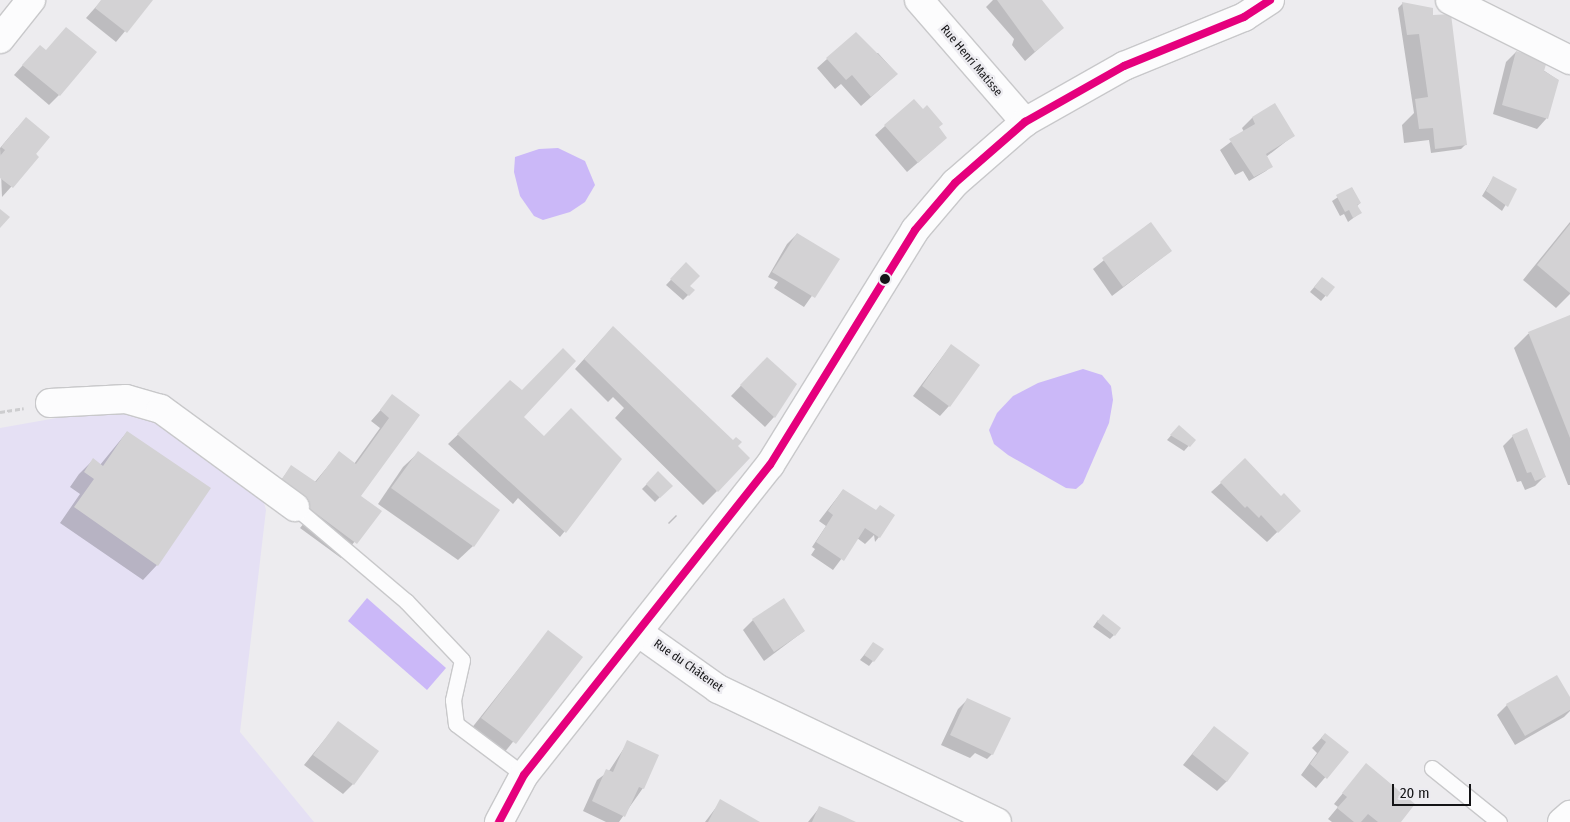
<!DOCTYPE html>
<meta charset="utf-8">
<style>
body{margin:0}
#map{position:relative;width:1570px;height:822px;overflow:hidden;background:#edecef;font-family:"Fira Sans Condensed",sans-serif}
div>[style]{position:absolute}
.green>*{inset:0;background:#e5e0f4}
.water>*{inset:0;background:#cbb8f8}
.shadow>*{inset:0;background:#0003}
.building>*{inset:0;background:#d3d2d4}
.path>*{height:3px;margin-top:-1.5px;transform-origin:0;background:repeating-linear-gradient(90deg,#cdcdcf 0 5px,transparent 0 7.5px)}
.roads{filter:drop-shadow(1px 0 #c8c8ca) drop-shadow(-1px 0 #c8c8ca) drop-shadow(0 1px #c8c8ca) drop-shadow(0 -1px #c8c8ca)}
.service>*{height:15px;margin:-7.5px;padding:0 7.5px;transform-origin:7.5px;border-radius:7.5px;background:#fcfcfd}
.minor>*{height:28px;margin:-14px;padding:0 14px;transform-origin:14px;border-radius:14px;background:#fcfcfd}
.tertiary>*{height:28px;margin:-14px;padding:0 14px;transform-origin:14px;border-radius:14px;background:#fcfcfd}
.bus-1>*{height:8px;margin:-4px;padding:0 4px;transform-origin:4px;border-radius:4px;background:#e5007d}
.dots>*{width:14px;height:14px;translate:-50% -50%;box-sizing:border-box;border:2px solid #ecebf0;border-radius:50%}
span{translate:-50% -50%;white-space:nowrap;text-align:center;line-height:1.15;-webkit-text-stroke:5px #ecebf0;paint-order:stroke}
.street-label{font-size:12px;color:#141416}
.scale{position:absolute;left:1392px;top:784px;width:79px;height:22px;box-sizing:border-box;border:2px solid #141416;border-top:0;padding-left:6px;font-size:15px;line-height:18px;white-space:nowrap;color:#141416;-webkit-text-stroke:4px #ecebf0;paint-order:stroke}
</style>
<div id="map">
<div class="green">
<div style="clip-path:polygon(96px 411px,145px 416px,262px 495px,266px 510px,240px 732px,314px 822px,0 822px,0 428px)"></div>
</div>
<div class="water">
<div style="clip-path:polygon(558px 148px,585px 161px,595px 185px,585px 202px,570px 212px,543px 220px,534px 216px,520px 196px,514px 172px,515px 157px,539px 149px)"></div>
<div style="clip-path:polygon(1083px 369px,1102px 375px,1111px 386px,1113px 400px,1109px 423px,1083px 483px,1076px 489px,1066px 488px,1008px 455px,994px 444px,989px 430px,997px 413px,1013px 396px,1038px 383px)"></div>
<div style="clip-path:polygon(367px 598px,446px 668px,427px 690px,348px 621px)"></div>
</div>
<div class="shadow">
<div style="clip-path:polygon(102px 0,151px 0,116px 42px,86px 18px)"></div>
<div style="clip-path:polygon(993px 0,1039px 0,1062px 28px,1025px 61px,1012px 45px,1014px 39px,986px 7px)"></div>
<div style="clip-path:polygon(1403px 3px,1431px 9px,1466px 144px,1461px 149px,1431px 153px,1429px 140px,1404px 143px,1402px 125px,1414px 113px,1398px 8px)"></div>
<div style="clip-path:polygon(40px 46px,59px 95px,49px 105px,14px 75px)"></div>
<div style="clip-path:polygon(1516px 52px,1558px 80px,1546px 119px,1537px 129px,1493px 114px,1506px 62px)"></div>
<div style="clip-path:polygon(878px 53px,897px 74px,861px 106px,841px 84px,835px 89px,817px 68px,827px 59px)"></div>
<div style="clip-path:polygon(1275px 105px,1293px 136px,1266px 157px,1271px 166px,1266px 171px,1249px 181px,1243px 171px,1235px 175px,1220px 150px,1244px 132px,1242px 128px,1252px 118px)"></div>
<div style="clip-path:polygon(923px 111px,937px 128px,936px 147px,907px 172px,875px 135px,885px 126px)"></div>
<div style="clip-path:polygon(17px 128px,38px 157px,2px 197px,0 148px)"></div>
<div style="clip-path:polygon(1493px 178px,1515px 189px,1502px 211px,1482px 196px)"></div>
<div style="clip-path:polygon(1352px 188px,1360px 203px,1357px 206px,1360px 213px,1348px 222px,1344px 214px,1340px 216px,1332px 201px)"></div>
<div style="clip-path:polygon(1570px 222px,1570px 294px,1556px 308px,1523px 280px)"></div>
<div style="clip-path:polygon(1150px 223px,1171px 251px,1112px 296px,1093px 269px)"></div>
<div style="clip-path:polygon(797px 234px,838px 259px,804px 307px,774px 288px,778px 282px,768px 277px,787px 244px)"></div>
<div style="clip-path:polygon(686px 264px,688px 286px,693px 290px,683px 300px,666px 285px)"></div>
<div style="clip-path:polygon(1322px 278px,1333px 287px,1321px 301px,1310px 292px)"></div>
<div style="clip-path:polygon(1570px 317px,1570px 485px,1568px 485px,1514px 348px,1528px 334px)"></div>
<div style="clip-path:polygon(613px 327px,717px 491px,703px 505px,615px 418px,624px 408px,613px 397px,608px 402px,575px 369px)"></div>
<div style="clip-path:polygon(951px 345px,949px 406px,940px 416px,913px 396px)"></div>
<div style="clip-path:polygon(767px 358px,774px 417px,765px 427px,731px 396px)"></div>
<div style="clip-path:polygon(393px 396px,419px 415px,360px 496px,380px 511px,341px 558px,300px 528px,305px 522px,269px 496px,291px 467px,314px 483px,339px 453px,354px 464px,380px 428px,371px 421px)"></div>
<div style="clip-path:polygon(522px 417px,544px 438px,578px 515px,560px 537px,518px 498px,513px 504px,448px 444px,469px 424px)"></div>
<div style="clip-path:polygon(127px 432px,157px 565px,143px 580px,60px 523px,80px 494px,70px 487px,79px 474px,93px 460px,100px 465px)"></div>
<div style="clip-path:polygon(1174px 432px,1194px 440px,1184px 451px,1167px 440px)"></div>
<div style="clip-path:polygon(1513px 436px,1545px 476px,1535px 486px,1525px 490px,1521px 481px,1517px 482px,1503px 446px)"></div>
<div style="clip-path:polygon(418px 453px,473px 546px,458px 560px,378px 504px,403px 467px)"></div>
<div style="clip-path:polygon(658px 473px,671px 486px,655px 502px,642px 489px)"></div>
<div style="clip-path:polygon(1221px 483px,1281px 498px,1299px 511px,1267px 542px,1211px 492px)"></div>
<div style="clip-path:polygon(843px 490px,879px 537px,875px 542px,874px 535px,865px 544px,857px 538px,833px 570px,811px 555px,815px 549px,812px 547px,826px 526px,819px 521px)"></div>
<div style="clip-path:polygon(676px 515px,677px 516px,669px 524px,668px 523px)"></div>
<div style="clip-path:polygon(753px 620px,804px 631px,764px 661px,743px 630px)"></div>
<div style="clip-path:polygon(1098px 620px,1114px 635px,1110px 639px,1093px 627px)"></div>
<div style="clip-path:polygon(548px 632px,581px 657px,500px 758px,467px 734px)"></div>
<div style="clip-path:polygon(873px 644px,873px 661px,869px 666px,860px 660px)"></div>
<div style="clip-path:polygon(968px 699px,992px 754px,987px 759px,975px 753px,970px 758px,941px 745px,958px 709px)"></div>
<div style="clip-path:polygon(1570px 700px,1570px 711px,1564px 717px,1515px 745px,1497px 715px,1507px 705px)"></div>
<div style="clip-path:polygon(338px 723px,353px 784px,343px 794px,304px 765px)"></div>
<div style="clip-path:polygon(1214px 727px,1227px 781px,1217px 791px,1183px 765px)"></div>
<div style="clip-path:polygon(1325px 734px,1347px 752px,1316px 788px,1301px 775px,1317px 753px,1312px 748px)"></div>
<div style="clip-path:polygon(628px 742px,643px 788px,619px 822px,606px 822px,583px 811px,597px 780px,609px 771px)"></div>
<div style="clip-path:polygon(1366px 765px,1400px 822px,1332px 822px,1328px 819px,1338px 807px,1334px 804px)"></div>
<div style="clip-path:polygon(721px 801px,757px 822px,705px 822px)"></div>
<div style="clip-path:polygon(820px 807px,853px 822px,808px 822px)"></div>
</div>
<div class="building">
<div style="clip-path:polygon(101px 0,153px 0,127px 33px,95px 8px)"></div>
<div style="clip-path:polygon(997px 0,1042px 0,1064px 28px,1035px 52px)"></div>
<div style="clip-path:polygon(1402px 2px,1433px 8px,1433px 15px,1451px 14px,1467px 145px,1435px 149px,1433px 128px,1419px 129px,1415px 99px,1428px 97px,1419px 34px,1407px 35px)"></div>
<div style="clip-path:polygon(66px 27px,97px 52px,60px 96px,22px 65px,40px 45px,46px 50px)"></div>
<div style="clip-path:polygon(856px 32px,898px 74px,871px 97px,852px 75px,846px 80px,826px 58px)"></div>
<div style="clip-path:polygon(1516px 51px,1547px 61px,1544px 71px,1559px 80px,1548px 119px,1502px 105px)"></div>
<div style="clip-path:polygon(914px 99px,923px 109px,927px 105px,943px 124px,939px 127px,947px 138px,918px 163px,884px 125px)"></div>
<div style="clip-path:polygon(1275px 103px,1295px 136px,1266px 154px,1273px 167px,1254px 177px,1229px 139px,1255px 124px,1252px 117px)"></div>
<div style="clip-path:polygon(26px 117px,50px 137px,36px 154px,39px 157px,13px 188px,0 178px,0 156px,5px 150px,1px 147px)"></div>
<div style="clip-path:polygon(1493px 176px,1517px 189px,1508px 207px,1486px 191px)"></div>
<div style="clip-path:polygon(1352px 187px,1361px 203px,1357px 205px,1362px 213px,1353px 218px,1349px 210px,1345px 212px,1336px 195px)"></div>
<div style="clip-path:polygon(0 209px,10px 217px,0 228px)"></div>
<div style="clip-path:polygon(1151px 222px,1172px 251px,1123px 287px,1102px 258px)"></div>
<div style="clip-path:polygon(1570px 224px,1570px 293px,1537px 265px)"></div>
<div style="clip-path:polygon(797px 233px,840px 259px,815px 298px,772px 272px)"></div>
<div style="clip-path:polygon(686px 262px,700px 276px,690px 286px,695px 290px,689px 296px,670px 279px)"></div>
<div style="clip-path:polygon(1322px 277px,1335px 287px,1327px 297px,1314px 287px)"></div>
<div style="clip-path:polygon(1570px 315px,1570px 438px,1528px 332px)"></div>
<div style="clip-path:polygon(613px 326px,733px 440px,736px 437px,742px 442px,738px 446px,750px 458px,718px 492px,584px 359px)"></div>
<div style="clip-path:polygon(951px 344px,980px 365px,950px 407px,922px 386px)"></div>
<div style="clip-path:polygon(563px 348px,576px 361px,524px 417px,544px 436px,571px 408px,622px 459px,566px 533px,457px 434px,510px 380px,522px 390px)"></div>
<div style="clip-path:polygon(767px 357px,797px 384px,775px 418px,740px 385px)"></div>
<div style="clip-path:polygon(392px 394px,420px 415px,361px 496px,382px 511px,357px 544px,278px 485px,291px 465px,316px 482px,339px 451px,356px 464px,389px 418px,380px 410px)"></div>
<div style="clip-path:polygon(1179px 425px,1196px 440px,1190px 447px,1170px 435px)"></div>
<div style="clip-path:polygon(1527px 428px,1546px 477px,1535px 481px,1531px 472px,1527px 473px,1512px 435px)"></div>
<div style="clip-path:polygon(127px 431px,211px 488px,158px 566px,74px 507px,94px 479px,84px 472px,93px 458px,103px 466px)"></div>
<div style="clip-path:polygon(418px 451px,500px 510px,474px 547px,391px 488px)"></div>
<div style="clip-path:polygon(1245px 458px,1281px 496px,1284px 493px,1301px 511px,1278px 533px,1261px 515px,1259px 518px,1247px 506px,1245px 508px,1220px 482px)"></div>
<div style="clip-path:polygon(658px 471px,673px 486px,660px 498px,646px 484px)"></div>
<div style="clip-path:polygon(843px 489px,876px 510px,880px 505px,895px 515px,880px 538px,865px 528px,844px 561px,816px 542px,833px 515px,828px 511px)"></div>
<div style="clip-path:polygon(784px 598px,805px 631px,774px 652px,752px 619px)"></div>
<div style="clip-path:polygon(1103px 614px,1121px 628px,1115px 636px,1097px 622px)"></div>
<div style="clip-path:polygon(548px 630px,583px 657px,516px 744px,481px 718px)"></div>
<div style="clip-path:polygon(873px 642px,884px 649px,874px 662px,864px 655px)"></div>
<div style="clip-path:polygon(1557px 675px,1570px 697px,1570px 710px,1525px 736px,1506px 704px)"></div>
<div style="clip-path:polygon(967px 698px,1011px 718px,993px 755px,950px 735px)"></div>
<div style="clip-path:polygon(338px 721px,379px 751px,354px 785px,313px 755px)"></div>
<div style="clip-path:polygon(1214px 726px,1249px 753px,1227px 782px,1192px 754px)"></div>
<div style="clip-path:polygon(1325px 733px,1349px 752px,1327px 779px,1310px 764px,1326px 742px,1321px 738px)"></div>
<div style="clip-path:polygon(627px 740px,659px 755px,644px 789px,639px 787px,625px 817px,592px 801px,606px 769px,613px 772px)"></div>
<div style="clip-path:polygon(1366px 763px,1415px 804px,1401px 822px,1378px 822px,1368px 814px,1361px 822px,1354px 822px,1337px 808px,1347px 797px,1342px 793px)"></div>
<div style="clip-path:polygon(720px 799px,760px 822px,708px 822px)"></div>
<div style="clip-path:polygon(819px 806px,841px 815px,856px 822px,812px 822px)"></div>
</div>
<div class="path">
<div style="left:0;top:412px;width:24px;rotate:-9deg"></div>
</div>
<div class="roads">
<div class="service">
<div style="left:295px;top:507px;width:145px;rotate:40.3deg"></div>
<div style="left:406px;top:601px;width:81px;rotate:46.5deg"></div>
<div style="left:462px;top:660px;width:41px;rotate:102.7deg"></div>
<div style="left:453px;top:700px;width:24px;rotate:83deg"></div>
<div style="left:456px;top:724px;width:85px;rotate:36.9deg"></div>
<div style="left:1432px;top:768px;width:86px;rotate:38.9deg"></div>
</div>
<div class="minor">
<div style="left:919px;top:0;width:162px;rotate:49deg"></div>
<div style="left:1450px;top:0;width:134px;rotate:26.6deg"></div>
<div style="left:0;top:39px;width:50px;rotate:-51.5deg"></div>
<div style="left:50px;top:403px;width:76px;rotate:-3deg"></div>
<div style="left:126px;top:399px;width:36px;rotate:16deg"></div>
<div style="left:161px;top:409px;width:166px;rotate:36.2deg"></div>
<div style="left:639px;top:633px;width:97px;rotate:35.3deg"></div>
<div style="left:718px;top:689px;width:309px;rotate:25.5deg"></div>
<div style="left:1562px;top:822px;width:11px;rotate:-41deg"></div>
</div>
<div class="tertiary">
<div style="left:499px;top:822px;width:53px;rotate:-62deg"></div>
<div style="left:524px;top:775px;width:396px;rotate:-51.6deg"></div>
<div style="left:770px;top:465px;width:276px;rotate:-58.3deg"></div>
<div style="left:915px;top:230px;width:62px;rotate:-49.6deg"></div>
<div style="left:955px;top:183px;width:93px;rotate:-41.1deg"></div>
<div style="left:1025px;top:122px;width:114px;rotate:-29.5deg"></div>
<div style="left:1124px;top:66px;width:130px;rotate:-22.2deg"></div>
<div style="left:1244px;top:17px;width:31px;rotate:-33deg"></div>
</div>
</div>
<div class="bus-1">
<div style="left:499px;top:822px;width:53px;rotate:-62deg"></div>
<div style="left:524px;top:775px;width:396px;rotate:-51.6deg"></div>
<div style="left:770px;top:465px;width:276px;rotate:-58.3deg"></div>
<div style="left:915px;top:230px;width:62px;rotate:-49.6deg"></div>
<div style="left:955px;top:183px;width:93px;rotate:-41.1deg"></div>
<div style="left:1025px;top:122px;width:114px;rotate:-29.5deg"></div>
<div style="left:1124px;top:66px;width:130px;rotate:-22.2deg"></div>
<div style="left:1244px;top:17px;width:31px;rotate:-33deg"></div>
</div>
<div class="dots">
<div style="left:885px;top:279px;background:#141416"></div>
</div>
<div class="street-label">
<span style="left:971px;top:61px;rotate:50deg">Rue Henri Matisse</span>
<span style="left:688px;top:666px;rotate:35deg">Rue du Châtenet</span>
</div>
<div class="scale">20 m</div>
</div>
